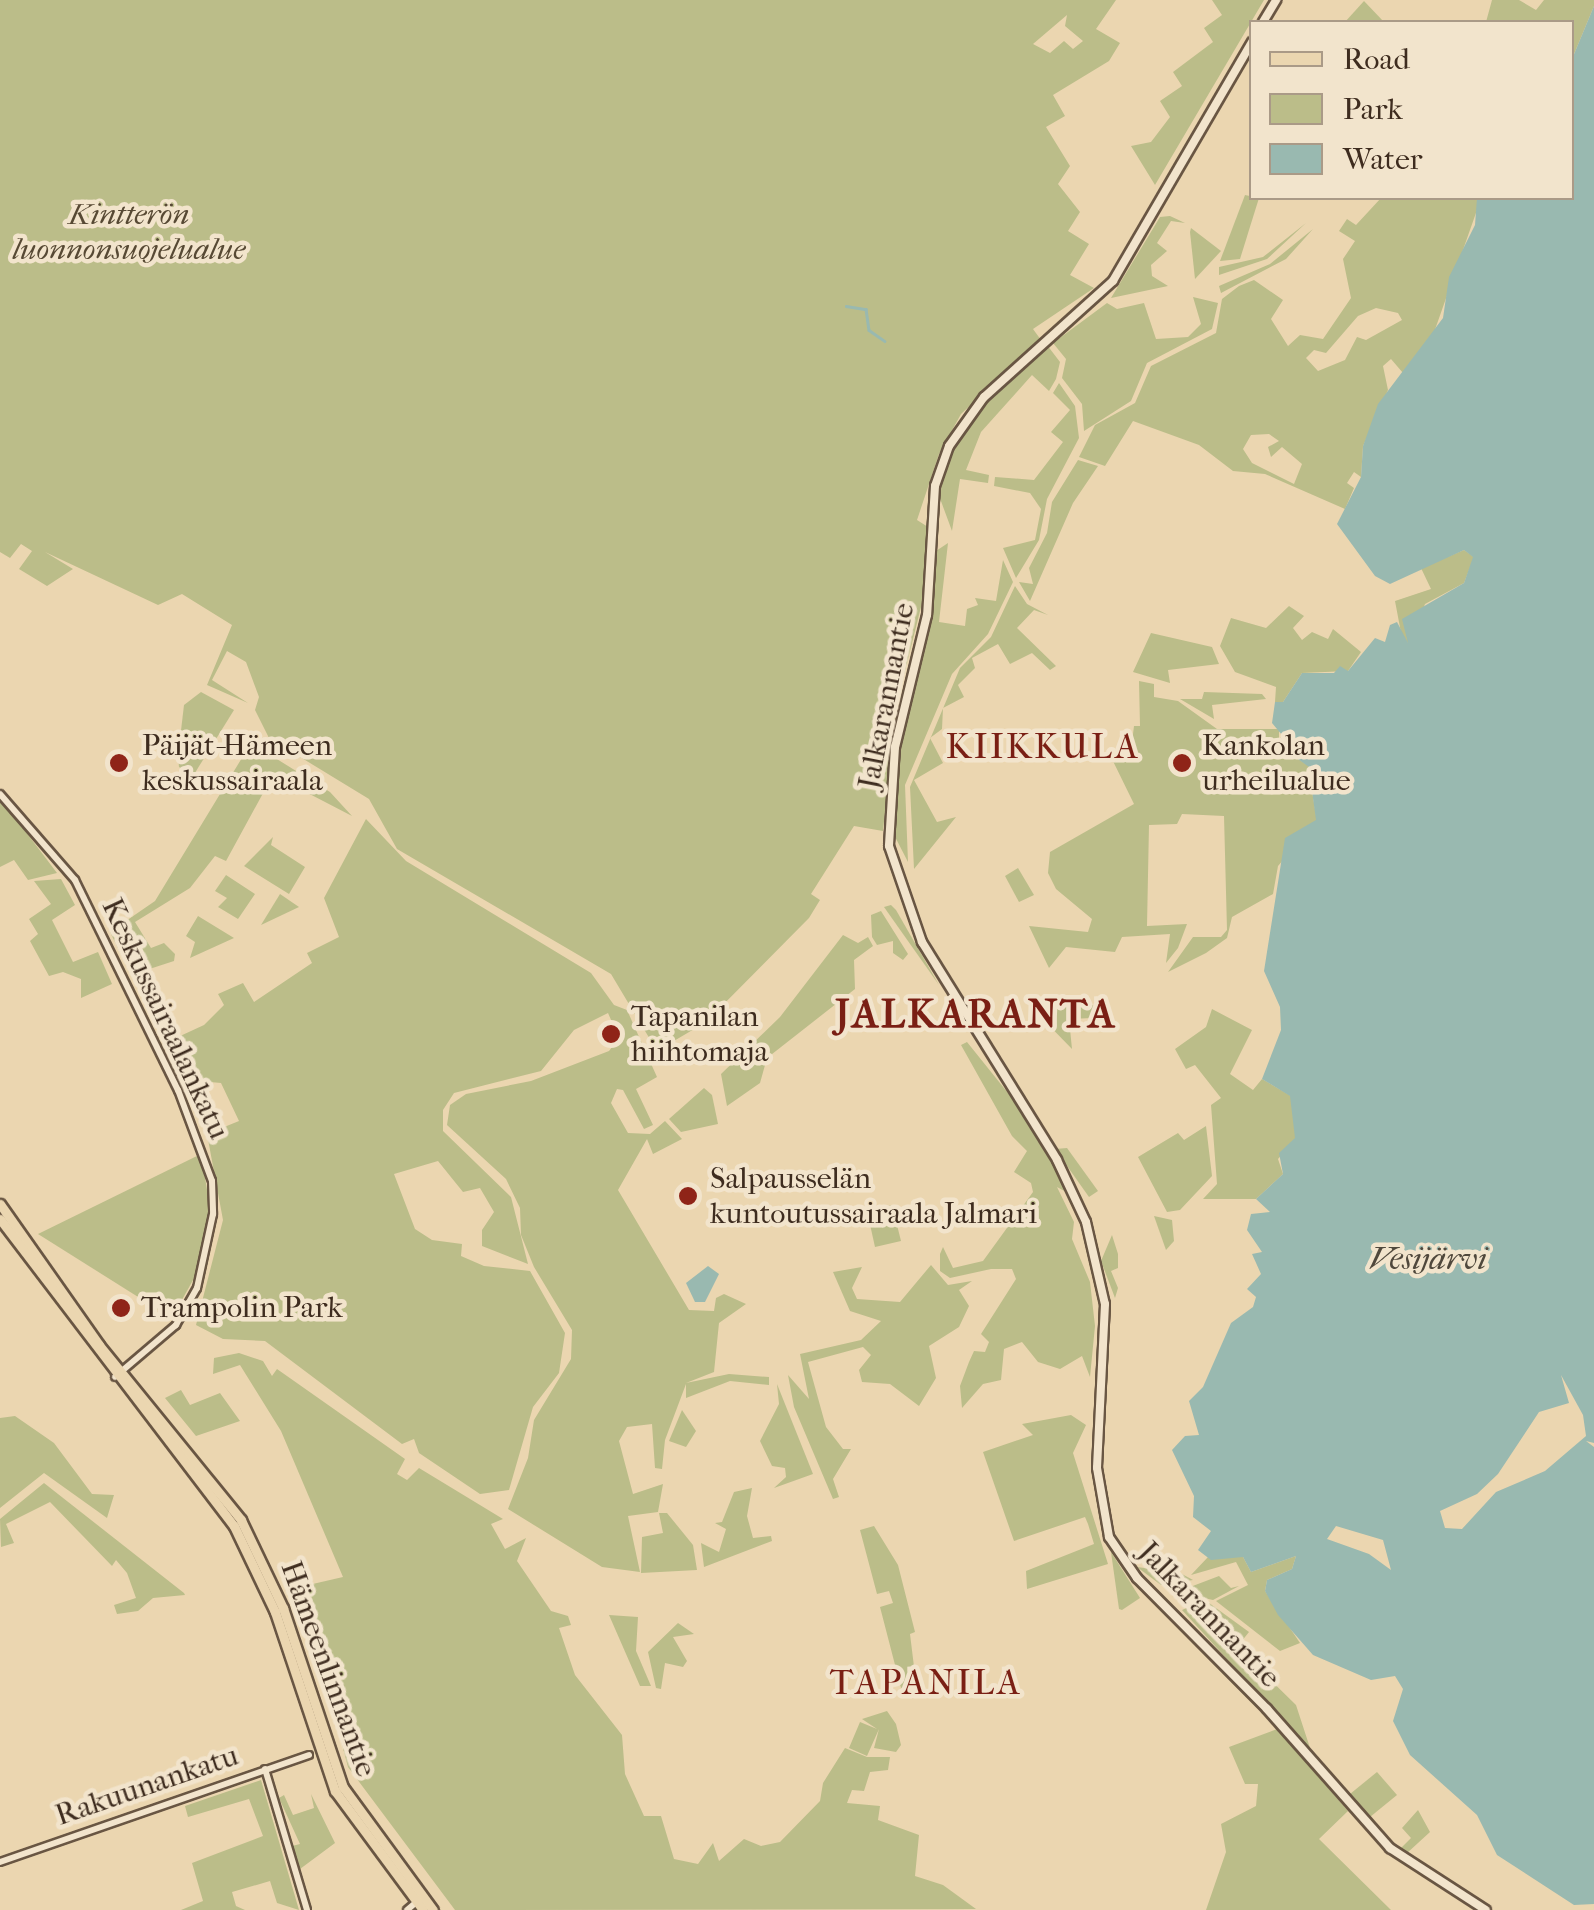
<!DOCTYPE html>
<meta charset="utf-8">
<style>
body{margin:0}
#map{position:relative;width:1594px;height:1910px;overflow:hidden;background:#ebd6b0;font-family:"IM FELL French Canon",serif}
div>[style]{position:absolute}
.green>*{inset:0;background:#bbbd89}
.water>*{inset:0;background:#99b9b0}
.stream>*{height:2.5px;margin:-1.25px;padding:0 1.25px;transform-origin:1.25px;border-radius:1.25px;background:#99b9b0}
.roads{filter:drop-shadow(2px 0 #695643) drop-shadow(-2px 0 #695643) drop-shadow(0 2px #695643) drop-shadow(0 -2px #695643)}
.tertiary>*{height:6px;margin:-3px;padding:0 3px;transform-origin:3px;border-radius:3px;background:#f2e4cc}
.secondary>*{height:8px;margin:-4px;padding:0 4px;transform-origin:4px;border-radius:4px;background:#f2e4cc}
.primary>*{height:9px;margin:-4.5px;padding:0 4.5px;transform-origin:4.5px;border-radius:4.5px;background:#ebd6b0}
.dots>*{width:28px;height:28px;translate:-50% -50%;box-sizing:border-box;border:5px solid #f2e4cc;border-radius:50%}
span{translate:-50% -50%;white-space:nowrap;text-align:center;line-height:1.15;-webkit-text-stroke:9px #f2e4cc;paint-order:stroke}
.park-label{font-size:30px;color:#574934;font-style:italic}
.street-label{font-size:30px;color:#3e2c1f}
.poi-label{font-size:30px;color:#3e2c1f}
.left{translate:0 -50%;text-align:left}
.water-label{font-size:32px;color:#50483c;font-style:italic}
.quarter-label{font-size:35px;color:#7a1f14;letter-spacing:2.5px}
.district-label{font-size:40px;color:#7a1f14;font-weight:700;letter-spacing:2.5px}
.legend{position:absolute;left:1249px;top:20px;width:325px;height:180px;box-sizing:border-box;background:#f2e4cc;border:2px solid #aa9a87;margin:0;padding:12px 18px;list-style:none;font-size:30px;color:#3e2c1f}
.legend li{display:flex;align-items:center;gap:20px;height:50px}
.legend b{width:50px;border:2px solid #aa9a87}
</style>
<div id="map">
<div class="green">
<div style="clip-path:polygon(evenodd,0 0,1116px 0,1096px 29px,1120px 43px,1109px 61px,1053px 95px,1065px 116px,1046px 127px,1070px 166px,1058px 184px,1080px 212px,1068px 231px,1089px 244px,1070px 275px,1094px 288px,1033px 329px,1041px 340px,961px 414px,939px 454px,917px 520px,928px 527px,923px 599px,896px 707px,883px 831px,854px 826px,811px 894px,820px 900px,809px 918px,706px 1022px,657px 1051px,611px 974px,397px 849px,369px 799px,269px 738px,255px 710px,259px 697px,246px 662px,227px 651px,212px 680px,248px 703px,207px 685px,232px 625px,182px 594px,158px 605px,45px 552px,73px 569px,47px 586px,19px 569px,32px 551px,21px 544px,10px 558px,0 552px,0 0,1067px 15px,1065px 26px,1083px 41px,1073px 49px,1064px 41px,1050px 53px,1033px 44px,1067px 15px)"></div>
<div style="clip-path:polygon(1212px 0,1264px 0,1155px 185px,1131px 146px,1151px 142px,1170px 117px,1160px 101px,1182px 86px,1173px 72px,1213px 42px,1204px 28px,1222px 15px)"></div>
<div style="clip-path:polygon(1492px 0,1519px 0,1536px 10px,1544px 0,1594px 0,1594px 6px,1572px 59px,1572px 22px,1486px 22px)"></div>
<div style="clip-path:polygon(1364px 1px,1384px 22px,1345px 22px)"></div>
<div style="clip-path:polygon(1245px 195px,1259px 198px,1240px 259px,1220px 261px)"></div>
<div style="clip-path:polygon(evenodd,1381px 198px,1477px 198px,1477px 210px,1431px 341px,1403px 373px,1391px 359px,1383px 366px,1388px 390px,1363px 446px,1361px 477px,1354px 472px,1347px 483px,1354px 488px,1345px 509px,1265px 474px,1233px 471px,1199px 445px,1133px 421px,1105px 466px,1079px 457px,1095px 425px,1135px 403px,1151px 366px,1216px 333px,1222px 299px,1239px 286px,1254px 280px,1283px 300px,1271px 319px,1288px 346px,1300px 335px,1323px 339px,1351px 298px,1343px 259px,1355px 241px,1339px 231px,1347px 219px,1356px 225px,1381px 198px,1376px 308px,1398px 313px,1402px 320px,1366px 340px,1357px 337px,1345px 360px,1318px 371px,1306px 358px,1314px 350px,1326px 353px,1358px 316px,1376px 308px,1381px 198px,1269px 434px,1279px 441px,1268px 447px,1271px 457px,1282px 447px,1302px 464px,1294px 484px,1252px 463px,1243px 449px,1251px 435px,1269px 434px)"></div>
<div style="clip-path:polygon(1170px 216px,1185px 223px,1171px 221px,1157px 243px,1167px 251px,1151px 265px,1152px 276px,1168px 286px,1111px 298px,1160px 217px)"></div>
<div style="clip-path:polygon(1306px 223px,1267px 259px,1219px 275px,1219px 267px,1263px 257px)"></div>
<div style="clip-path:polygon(1191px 228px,1221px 251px,1195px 279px,1190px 232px)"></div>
<div style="clip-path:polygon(1313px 229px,1286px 259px,1221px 293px,1219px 286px,1270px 264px)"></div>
<div style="clip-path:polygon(1193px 297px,1218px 303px,1212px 329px,1147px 363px,1131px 401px,1084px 431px,1082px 404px,1062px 378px,1066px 359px,1053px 343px,1107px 303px,1117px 309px,1144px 303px,1156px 339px,1188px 337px,1201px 324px)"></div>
<div style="clip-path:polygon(1047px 345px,1060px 362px,1056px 379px,1049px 391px,1032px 375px,981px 432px,966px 470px,989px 475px,988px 483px,960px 479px,952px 531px,938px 493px,953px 448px,984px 406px)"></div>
<div style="clip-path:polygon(1059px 383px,1075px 406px,1079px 438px,1047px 499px,1039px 540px,1016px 578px,1003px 548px,1035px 540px,1041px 509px,1030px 493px,994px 486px,995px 477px,1034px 480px,1063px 442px,1051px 432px,1070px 410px,1053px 393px)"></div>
<div style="clip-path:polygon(1078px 460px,1098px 466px,1073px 503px,1030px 601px,1019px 582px,1033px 584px,1029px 568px,1047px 533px,1052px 502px)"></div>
<div style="clip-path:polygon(948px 543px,939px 622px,965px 626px,967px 609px,978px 605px,975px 598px,996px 601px,1003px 560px,1013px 582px,988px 634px,952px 674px,905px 785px,908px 862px,892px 831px,898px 757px,931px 616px,936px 551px)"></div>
<div style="clip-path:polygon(1464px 550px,1474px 557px,1464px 583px,1425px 604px,1410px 645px,1402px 638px,1395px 601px,1431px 589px,1421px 568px)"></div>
<div style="clip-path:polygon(1015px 586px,1027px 604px,1048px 615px,1034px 610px,1017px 628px,1056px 666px,1050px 670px,1032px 653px,1010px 664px,998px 644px,972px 658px,975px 668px,958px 685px,964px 697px,943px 708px,942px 729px,930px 738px,943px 763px,914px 780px,937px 822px,956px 817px,914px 869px,910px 787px,960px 668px,991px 637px)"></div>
<div style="clip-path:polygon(1289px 606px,1304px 616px,1293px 628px,1302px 640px,1312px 632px,1328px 639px,1333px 629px,1361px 652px,1348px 671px,1302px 673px,1283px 702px,1275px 702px,1276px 687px,1235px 672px,1220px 646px,1231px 618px,1266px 628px)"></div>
<div style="clip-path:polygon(1151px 633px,1212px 647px,1219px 664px,1168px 670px,1170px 683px,1133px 672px)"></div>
<div style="clip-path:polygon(1139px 681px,1154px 684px,1154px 697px,1178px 701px,1217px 729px,1279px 729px,1279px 746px,1319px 773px,1312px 791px,1317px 821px,1278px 866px,1273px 894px,1232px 917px,1227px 938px,1206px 953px,1168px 972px,1193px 937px,1221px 937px,1227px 930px,1224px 816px,1182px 814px,1177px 824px,1149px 825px,1147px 926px,1187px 924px,1178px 948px,1166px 963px,1170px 934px,1122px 937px,1115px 952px,1066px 947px,1049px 968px,1029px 926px,1088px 932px,1092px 919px,1056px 889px,1048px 873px,1050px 852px,1134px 804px,1111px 757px,1131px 750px,1134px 726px,1140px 726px)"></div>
<div style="clip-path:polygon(201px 692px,234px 710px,193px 776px,179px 767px,178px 756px,184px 705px)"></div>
<div style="clip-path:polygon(1204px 692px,1262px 694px,1266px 699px,1212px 705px,1214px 719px,1180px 699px,1202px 699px)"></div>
<div style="clip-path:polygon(251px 743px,330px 792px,352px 816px,273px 775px,226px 861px,215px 856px,190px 888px,135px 922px,151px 948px,164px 943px,175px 954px,174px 961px,131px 975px,110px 932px,155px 901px)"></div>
<div style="clip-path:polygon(0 802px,10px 811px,57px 873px,28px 880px,14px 860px,0 867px)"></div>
<div style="clip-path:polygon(366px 819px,406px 861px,591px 973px,614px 1005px,627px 1010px,657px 1077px,636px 1089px,653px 1125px,644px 1129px,623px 1090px,617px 1089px,611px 1103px,628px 1133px,650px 1134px,665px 1121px,682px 1139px,653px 1154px,647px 1139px,618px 1190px,689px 1310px,714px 1311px,716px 1298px,724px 1294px,746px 1304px,719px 1323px,714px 1372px,686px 1383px,729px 1374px,769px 1377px,769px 1385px,730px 1381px,686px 1398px,686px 1384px,665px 1440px,662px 1469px,655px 1468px,652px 1424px,627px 1427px,619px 1441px,633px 1494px,663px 1484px,658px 1512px,628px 1516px,640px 1572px,602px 1567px,508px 1509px,528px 1458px,534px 1420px,571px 1359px,572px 1330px,534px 1267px,521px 1235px,520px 1208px,506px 1179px,447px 1125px,450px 1105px,466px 1094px,531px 1081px,609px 1051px,619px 1038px,608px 1013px,574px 1030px,541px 1071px,454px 1093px,443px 1110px,443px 1131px,511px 1197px,528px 1264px,482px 1246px,482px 1230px,494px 1212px,480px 1188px,463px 1192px,438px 1161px,394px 1174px,415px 1229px,432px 1240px,462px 1244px,461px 1256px,484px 1266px,530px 1271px,565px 1333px,559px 1373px,533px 1407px,509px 1490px,480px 1494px,419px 1453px,414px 1439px,402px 1444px,265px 1341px,223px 1339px,196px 1325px,223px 1220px,207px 1134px,239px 1121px,221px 1083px,199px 1081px,193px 1073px,178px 1037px,204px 1025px,224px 1005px,218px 994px,243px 983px,254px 1002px,312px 963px,307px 953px,339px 937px,324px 898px)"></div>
<div style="clip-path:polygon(273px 837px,271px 845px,305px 867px,289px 894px,244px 866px)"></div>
<div style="clip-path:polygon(1018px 868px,1034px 895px,1019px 902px,1005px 876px)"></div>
<div style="clip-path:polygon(226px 875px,255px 894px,238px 919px,218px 907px,227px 898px,215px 891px)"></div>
<div style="clip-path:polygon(61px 879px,75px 905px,52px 920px,73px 962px,98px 952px,112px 984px,81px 998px,81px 979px,63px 972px,49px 976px,30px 941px,38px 934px,29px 919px,51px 904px,34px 881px)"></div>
<div style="clip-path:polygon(280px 894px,299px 907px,261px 925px)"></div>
<div style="clip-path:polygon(891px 905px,896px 910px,939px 985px,884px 907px)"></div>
<div style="clip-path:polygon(881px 911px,908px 954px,903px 960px,893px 953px,893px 941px,877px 945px,872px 937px,871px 915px)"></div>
<div style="clip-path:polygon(198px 916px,234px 938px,190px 958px,195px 942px,186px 936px)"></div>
<div style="clip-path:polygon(843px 935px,858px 943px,868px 937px,873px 946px,854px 960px,855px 989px,767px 1058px,760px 1083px,727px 1106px,721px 1074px,780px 1017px)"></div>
<div style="clip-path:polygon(1096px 1005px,1093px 1018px,1069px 1019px,1072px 1049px,1033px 1009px)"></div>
<div style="clip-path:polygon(1212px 1009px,1252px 1030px,1230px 1074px,1253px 1090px,1262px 1079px,1291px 1096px,1296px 1138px,1278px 1159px,1283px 1174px,1256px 1199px,1203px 1199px,1217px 1184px,1211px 1105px,1221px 1098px,1195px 1065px,1186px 1069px,1175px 1049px,1206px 1027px)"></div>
<div style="clip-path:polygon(967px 1042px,1024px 1113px,1070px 1194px,1057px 1187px,1074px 1222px,1072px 1239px,1090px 1282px,1095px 1326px,1090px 1377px,1082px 1356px,1060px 1369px,1038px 1362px,1022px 1342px,1004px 1349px,1001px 1380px,983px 1384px,962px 1408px,960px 1386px,969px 1362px,974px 1351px,985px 1352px,989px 1342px,981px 1334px,1016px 1279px,1012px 1269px,991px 1269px,950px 1278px,940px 1271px,940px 1254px,943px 1247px,953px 1268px,983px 1261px,1033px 1192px,1031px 1183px,1014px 1172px,1027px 1151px,1012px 1136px,961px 1045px)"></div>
<div style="clip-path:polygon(704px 1088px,712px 1095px,718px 1124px,681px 1132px,669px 1119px)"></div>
<div style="clip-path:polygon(1206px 1126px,1212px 1176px,1180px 1210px,1167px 1212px,1138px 1157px,1178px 1133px,1184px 1140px)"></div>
<div style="clip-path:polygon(1067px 1148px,1098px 1191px,1089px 1197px,1055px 1149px)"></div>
<div style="clip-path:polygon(201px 1154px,211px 1213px,202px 1264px,178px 1307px,162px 1312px,38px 1234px)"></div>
<div style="clip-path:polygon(892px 1205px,901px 1241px,875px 1247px,867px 1211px)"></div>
<div style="clip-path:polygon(1154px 1216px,1172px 1220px,1174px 1241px,1166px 1250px)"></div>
<div style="clip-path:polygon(1112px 1235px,1118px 1254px,1118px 1268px,1111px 1271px,1118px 1288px,1115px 1298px,1101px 1261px)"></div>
<div style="clip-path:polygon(931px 1265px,948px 1285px,972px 1281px,959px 1290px,969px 1306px,959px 1327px,929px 1346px,936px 1378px,919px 1406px,890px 1384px,862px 1382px,859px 1370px,871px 1355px,863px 1347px,808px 1362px,826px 1427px,843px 1449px,851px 1449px,833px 1479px,839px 1497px,833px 1499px,794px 1407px,788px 1375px,809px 1399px,800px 1354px,861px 1340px,881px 1321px,850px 1311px,833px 1272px,862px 1267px,852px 1288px,857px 1299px,900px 1302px)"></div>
<div style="clip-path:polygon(239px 1353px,263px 1361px,272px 1376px,277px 1369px,405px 1459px,397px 1474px,407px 1480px,419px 1468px,503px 1519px,491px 1524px,505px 1549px,526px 1538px,517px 1561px,551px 1611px,568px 1616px,571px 1625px,559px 1628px,575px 1675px,622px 1735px,625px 1774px,644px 1816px,661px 1816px,674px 1859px,698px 1864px,713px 1843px,719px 1861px,744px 1839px,761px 1846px,780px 1842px,820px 1801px,823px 1783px,845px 1748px,867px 1757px,890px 1757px,888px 1770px,870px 1772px,864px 1791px,852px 1790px,847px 1803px,880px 1806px,878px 1820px,919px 1835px,915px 1876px,943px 1885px,976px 1909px,455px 1910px,348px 1767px,301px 1593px,304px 1586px,343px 1577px,281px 1431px,240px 1365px,213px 1374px,214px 1358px)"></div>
<div style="clip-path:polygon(777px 1384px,813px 1474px,774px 1488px,786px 1477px,785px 1468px,772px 1466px,760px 1441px,779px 1404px)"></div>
<div style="clip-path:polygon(181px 1390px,190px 1405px,220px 1393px,240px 1421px,196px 1436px,165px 1398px)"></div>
<div style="clip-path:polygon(682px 1410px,696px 1431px,686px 1447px,669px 1441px)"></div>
<div style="clip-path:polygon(1071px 1415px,1086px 1425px,1073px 1453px,1108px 1564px,1027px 1589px,1026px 1571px,1094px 1544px,1088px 1524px,1085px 1517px,1014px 1541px,983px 1452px,1033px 1435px,1022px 1424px)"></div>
<div style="clip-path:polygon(15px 1416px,54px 1443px,92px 1494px,114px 1495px,107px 1518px,44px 1473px,0 1508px,0 1418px)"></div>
<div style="clip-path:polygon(44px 1483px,184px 1593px,185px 1595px,153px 1598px,138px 1611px,117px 1614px,114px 1605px,136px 1598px,127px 1573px,116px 1560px,112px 1566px,50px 1502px,6px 1524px,14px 1543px,1px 1547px,0 1519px)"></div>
<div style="clip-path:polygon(752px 1488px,747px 1516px,753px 1538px,771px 1536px,772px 1541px,704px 1567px,701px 1543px,719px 1552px,726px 1529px,715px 1523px,722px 1522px,734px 1492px)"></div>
<div style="clip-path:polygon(659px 1513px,667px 1513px,693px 1545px,697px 1570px,641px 1573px,642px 1537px,663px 1533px)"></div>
<div style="clip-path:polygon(874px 1526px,898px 1565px,915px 1632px,910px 1634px,916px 1683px,901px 1688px,880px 1607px,893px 1603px,889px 1591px,877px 1594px,860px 1530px)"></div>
<div style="clip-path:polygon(1111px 1552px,1140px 1598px,1122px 1610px,1119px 1609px)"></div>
<div style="clip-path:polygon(1232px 1554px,1243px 1557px,1251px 1572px,1296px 1556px,1292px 1569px,1267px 1580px,1265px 1591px,1300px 1643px,1280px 1651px,1216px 1601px,1248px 1585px,1236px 1562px,1191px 1575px,1208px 1557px)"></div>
<div style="clip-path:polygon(1137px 1567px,1180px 1573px,1193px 1580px,1161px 1585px)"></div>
<div style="clip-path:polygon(1219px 1576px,1231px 1588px,1239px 1586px,1213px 1600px,1177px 1592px)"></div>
<div style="clip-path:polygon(1205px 1600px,1249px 1632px,1241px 1642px,1244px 1654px,1296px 1705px,1311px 1751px,1182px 1610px)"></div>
<div style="clip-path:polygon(609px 1615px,638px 1617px,636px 1651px,651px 1686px,640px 1686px)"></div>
<div style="clip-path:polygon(678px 1623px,694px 1634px,673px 1637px,687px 1661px,683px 1667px,665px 1663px,661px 1689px,656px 1688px,648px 1652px)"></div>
<div style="clip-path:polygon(887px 1711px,896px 1724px,901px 1745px,896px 1752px,874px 1748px,879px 1729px,867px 1756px,849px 1748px,860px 1722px,877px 1729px,862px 1719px)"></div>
<div style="clip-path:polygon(1277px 1729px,1348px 1811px,1319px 1839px,1391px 1910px,1206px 1910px,1226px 1852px,1221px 1824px,1256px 1806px,1258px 1784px,1245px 1784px,1229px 1747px)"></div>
<div style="clip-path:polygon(1377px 1772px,1397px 1795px,1370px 1817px,1350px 1794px)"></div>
<div style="clip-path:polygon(261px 1780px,299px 1910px,277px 1903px,270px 1881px,232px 1892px,236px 1906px,245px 1910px,181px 1910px,203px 1901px,192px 1863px,263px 1836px,249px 1799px,188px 1817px,185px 1806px)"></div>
<div style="clip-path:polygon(311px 1794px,335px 1843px,300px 1869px,292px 1846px,300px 1844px,279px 1798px,284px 1795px,293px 1815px,314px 1808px)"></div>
<div style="clip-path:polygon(1418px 1810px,1430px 1832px,1406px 1854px,1400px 1849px,1411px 1838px,1402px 1828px)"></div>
</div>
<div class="water">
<div style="clip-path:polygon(evenodd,1594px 6px,1594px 1443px,1586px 1441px,1594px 1447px,1594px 1904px,1574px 1905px,1497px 1855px,1477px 1815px,1410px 1755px,1393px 1721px,1403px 1689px,1395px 1676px,1371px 1680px,1313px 1655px,1278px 1615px,1265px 1591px,1267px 1580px,1292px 1569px,1296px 1556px,1251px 1572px,1243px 1557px,1211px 1560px,1198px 1550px,1211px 1531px,1193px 1517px,1194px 1496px,1172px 1450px,1185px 1436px,1199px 1435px,1189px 1401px,1203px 1387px,1231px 1323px,1253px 1307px,1256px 1297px,1247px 1289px,1261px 1274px,1252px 1254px,1262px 1252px,1247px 1230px,1251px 1214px,1270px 1212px,1256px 1199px,1283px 1174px,1279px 1153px,1295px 1138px,1290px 1096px,1262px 1079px,1281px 1030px,1280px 1007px,1264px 971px,1285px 838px,1316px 820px,1312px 791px,1319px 774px,1278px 745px,1282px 735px,1272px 723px,1275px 702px,1283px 702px,1302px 673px,1334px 673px,1340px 666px,1348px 671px,1375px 638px,1385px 642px,1390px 625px,1397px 622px,1408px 643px,1402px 619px,1464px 583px,1473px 557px,1464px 550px,1390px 584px,1375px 576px,1337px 524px,1361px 477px,1363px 446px,1378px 404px,1443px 318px,1449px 277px,1475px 225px,1477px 198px,1572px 198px,1572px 59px,1594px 6px,1561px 1375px,1583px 1415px,1586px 1436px,1545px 1471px,1496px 1492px,1462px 1529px,1445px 1528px,1440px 1511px,1477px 1494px,1498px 1474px,1539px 1412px,1569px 1403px,1561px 1375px,1594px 6px,1336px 1526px,1383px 1540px,1391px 1570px,1369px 1554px,1327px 1539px,1336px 1526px)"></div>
<div style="clip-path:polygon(708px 1266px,719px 1274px,705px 1302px,695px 1302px,686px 1283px)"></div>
</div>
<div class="stream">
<div style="left:846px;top:306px;width:20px;rotate:9deg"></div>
<div style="left:866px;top:309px;width:21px;rotate:82deg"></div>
<div style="left:869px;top:330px;width:19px;rotate:35deg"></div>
</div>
<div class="roads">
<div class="tertiary">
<div style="left:0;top:794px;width:114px;rotate:48.9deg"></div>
<div style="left:75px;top:880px;width:234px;rotate:63.9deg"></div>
<div style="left:178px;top:1090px;width:97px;rotate:69.5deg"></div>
<div style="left:212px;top:1181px;width:33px;rotate:88deg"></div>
<div style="left:213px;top:1214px;width:76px;rotate:102.2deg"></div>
<div style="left:197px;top:1288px;width:43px;rotate:119.6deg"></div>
<div style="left:176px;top:1325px;width:80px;rotate:139.6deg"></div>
<div style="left:265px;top:1769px;width:147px;rotate:73.4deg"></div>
<div style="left:0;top:1862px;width:327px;rotate:-19.1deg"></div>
<div style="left:407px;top:1910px;width:16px;rotate:-40deg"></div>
</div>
<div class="secondary">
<div style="left:1263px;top:22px;width:26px;rotate:-59deg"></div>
<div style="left:1252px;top:42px;width:276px;rotate:120.2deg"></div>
<div style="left:1113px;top:281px;width:173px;rotate:138deg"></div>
<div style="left:984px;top:397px;width:60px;rotate:125.5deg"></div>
<div style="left:949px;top:446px;width:42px;rotate:109.3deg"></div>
<div style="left:935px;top:486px;width:129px;rotate:93.5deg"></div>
<div style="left:927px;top:615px;width:136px;rotate:103.6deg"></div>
<div style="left:895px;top:747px;width:99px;rotate:93.5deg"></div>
<div style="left:889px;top:846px;width:102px;rotate:71deg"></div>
<div style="left:922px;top:942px;width:256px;rotate:58.2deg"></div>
<div style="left:1057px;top:1160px;width:68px;rotate:64.9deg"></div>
<div style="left:1086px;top:1222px;width:84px;rotate:77deg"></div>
<div style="left:1105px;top:1304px;width:164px;rotate:92.8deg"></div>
<div style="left:1097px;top:1468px;width:70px;rotate:80.1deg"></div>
<div style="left:1109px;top:1537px;width:50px;rotate:55.7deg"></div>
<div style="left:1137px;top:1578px;width:185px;rotate:45.2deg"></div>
<div style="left:1267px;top:1709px;width:186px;rotate:48.5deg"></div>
<div style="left:1390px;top:1848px;width:114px;rotate:32.9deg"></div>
</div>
<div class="primary">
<div style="left:0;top:1204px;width:172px;rotate:54.9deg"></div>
<div style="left:99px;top:1345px;width:225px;rotate:50.9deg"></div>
<div style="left:241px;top:1520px;width:98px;rotate:64.5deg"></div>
<div style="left:283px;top:1608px;width:189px;rotate:71.5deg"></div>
<div style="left:343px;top:1787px;width:152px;rotate:53.8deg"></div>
<div style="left:0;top:1219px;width:386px;rotate:52.7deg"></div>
<div style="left:234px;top:1526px;width:95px;rotate:64.5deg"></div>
<div style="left:275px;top:1612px;width:189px;rotate:71.5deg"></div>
<div style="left:335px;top:1791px;width:148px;rotate:53.5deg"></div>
</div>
</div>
<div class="dots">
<div style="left:119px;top:763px;background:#8f2418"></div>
<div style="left:1182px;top:763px;background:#8f2418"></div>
<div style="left:611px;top:1034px;background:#8f2418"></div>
<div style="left:688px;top:1196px;background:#8f2418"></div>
<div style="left:121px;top:1308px;background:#8f2418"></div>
</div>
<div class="park-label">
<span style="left:129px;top:232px">Kintterön<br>luonnonsuojelualue</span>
</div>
<div class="street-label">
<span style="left:887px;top:696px;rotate:-79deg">Jalkarannantie</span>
<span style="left:165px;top:1019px;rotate:65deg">Keskussairaalankatu</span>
<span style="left:1209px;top:1615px;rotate:46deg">Jalkarannantie</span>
<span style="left:328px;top:1669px;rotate:70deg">Hämeenlinnantie</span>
<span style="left:147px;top:1786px;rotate:-19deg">Rakuunankatu</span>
</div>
<div class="poi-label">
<span class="left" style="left:142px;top:763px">Päijät-Hämeen<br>keskussairaala</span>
<span class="left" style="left:1202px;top:763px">Kankolan<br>urheilualue</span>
<span class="left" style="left:631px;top:1034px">Tapanilan<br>hiihtomaja</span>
<span class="left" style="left:710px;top:1196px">Salpausselän<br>kuntoutussairaala Jalmari</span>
<span class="left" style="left:141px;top:1308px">Trampolin Park</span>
</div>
<div class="water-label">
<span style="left:1428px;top:1259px">Vesijärvi</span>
</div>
<div class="quarter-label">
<span style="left:1043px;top:747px">KIIKKULA</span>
<span style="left:926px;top:1683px">TAPANILA</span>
</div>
<div class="district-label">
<span style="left:976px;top:1014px">JALKARANTA</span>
</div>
<ul class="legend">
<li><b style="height:12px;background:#ebd6b0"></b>Road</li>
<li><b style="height:28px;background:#bbbd89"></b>Park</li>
<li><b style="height:28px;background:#99b9b0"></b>Water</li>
</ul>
</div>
